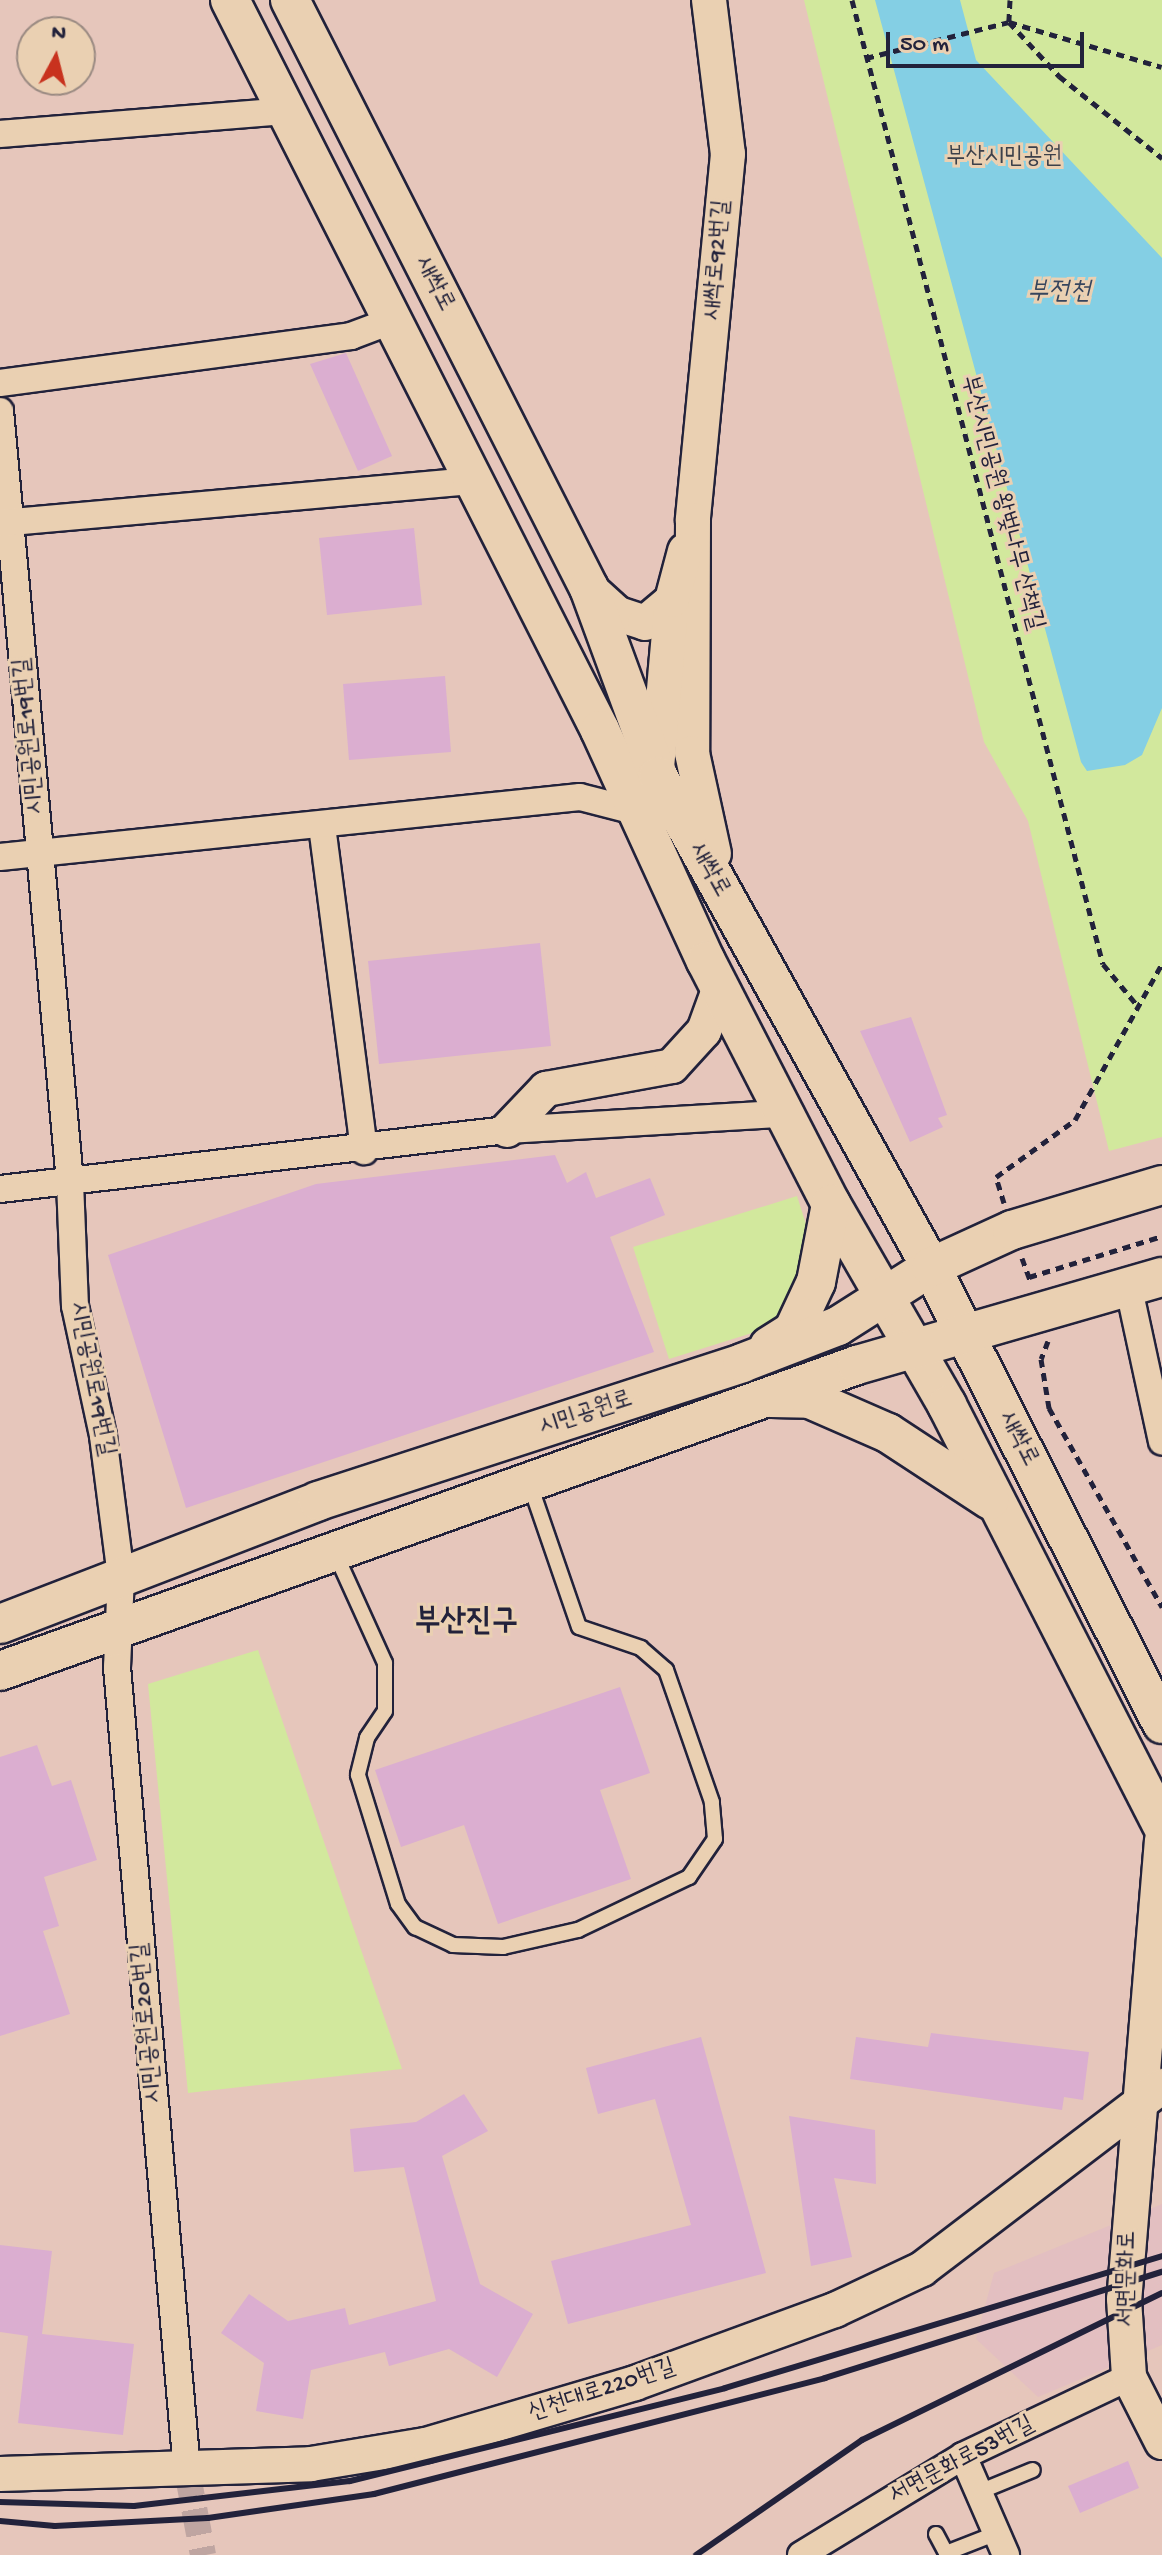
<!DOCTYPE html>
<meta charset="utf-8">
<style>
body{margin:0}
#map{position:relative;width:1162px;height:2555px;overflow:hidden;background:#e6c6bb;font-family:"Gochi Hand","Poor Story",sans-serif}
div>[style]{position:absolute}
.built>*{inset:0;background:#e3bfc1}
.green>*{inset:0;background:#d2e89d}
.water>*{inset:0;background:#84cfe4}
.building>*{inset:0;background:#dbaed0}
.minor-tunnel>*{height:26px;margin-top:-13px;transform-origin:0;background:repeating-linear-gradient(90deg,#bfa5a1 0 26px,transparent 0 39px)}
.path>*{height:5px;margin-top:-2.5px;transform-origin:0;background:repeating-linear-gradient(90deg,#22223b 0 8px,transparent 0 14px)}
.roads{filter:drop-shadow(2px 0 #22223b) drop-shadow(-2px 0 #22223b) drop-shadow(0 2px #22223b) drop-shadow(0 -2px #22223b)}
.service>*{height:14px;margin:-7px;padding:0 7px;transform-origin:7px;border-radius:7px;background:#ead0b2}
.minor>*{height:26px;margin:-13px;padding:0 13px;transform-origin:13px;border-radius:13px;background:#ead0b2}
.tertiary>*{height:34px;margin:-17px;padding:0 17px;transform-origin:17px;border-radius:17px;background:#ead0b2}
.secondary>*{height:38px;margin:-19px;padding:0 19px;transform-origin:19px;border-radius:19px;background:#ead0b2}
.rail>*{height:6px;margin:-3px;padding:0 3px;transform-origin:3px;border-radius:3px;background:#22223b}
span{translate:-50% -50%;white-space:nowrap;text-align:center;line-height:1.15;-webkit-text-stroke:6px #ead0b2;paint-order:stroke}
.park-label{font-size:24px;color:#3c404a}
.street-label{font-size:24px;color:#22223b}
.water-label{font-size:26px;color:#36455d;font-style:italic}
.district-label{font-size:32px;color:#22223b;font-weight:700}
.north{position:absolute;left:16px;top:16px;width:80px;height:80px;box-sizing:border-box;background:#ead0b2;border:2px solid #9a8a82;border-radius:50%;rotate:7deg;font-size:22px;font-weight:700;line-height:32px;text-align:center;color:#22223b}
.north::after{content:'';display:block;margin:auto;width:28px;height:36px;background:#c8321e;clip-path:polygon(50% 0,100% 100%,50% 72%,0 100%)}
.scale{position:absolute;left:886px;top:32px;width:198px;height:36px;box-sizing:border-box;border:4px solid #22223b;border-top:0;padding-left:10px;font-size:24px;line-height:28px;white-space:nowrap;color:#22223b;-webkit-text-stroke:6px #ead0b2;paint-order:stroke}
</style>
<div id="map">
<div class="built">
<div style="clip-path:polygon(1162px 2204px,1162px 2345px,1038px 2397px,976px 2339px,994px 2273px)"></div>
</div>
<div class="green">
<div style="clip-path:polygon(804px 0,1162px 0,1162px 1137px,1109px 1151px,1028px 821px,984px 742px)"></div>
<div style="clip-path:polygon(797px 1196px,812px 1243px,781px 1324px,669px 1359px,633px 1247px)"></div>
<div style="clip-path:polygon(258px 1650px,402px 2069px,188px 2093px,148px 1684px)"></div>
</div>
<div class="water">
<div style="clip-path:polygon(875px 0,960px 0,976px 60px,1162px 258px,1162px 708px,1142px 755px,1125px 765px,1087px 771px,1081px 762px)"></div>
</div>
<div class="building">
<div style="clip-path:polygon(346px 353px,392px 456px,358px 471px,310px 364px)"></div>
<div style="clip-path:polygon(414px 528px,422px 605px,327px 615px,319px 538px)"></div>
<div style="clip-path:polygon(445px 676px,451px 752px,349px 760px,343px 684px)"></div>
<div style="clip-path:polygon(540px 943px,551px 1046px,379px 1064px,368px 961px)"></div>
<div style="clip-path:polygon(911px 1017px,947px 1115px,938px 1118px,943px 1127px,910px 1142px,860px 1031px)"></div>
<div style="clip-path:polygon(555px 1155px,567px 1183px,586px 1172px,596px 1198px,650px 1178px,665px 1215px,610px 1237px,654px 1352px,186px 1508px,108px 1255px,316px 1184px)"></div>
<div style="clip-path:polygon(620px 1687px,650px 1773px,600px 1790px,631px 1879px,498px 1924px,464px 1825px,401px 1847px,375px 1770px)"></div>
<div style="clip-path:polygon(37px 1745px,52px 1786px,71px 1780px,97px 1860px,44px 1877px,59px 1926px,43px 1931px,70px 2014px,0 2036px,0 1757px)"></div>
<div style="clip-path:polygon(931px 2033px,1089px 2052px,1083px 2100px,1064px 2097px,1062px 2110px,850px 2079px,856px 2037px,928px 2047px)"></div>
<div style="clip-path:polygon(701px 2037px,766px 2273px,568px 2324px,551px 2261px,691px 2225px,655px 2099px,598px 2114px,586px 2068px)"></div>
<div style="clip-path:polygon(464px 2094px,488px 2131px,442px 2156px,480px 2284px,533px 2314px,497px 2377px,449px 2349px,389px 2366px,385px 2352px,311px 2370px,303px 2419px,256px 2411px,264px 2363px,221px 2333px,249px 2294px,288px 2321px,345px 2308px,349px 2325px,436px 2301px,404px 2167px,354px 2172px,350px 2129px,416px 2122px)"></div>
<div style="clip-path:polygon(789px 2116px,875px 2130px,876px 2184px,834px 2178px,852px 2257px,811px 2266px)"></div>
<div style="clip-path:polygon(0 2245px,52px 2251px,42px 2334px,134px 2344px,123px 2435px,18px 2423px,28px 2336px,0 2332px)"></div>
<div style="clip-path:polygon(1128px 2461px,1139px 2488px,1080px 2513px,1068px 2486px)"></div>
</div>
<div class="minor-tunnel">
<div style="left:187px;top:2471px;width:86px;rotate:79.2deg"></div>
</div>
<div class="path">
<div style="left:852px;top:0;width:996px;rotate:75.41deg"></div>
<div style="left:1103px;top:964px;width:53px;rotate:50.3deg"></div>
<div style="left:1010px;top:0;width:22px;rotate:93deg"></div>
<div style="left:1009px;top:22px;width:74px;rotate:47.2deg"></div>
<div style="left:1059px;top:76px;width:132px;rotate:38.5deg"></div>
<div style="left:866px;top:58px;width:147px;rotate:-14.1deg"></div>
<div style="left:1009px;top:22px;width:159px;rotate:16.4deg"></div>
<div style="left:1004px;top:1203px;width:27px;rotate:-107deg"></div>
<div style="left:996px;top:1177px;width:97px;rotate:-35.8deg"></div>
<div style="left:1075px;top:1120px;width:179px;rotate:-60.9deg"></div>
<div style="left:1022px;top:1258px;width:27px;rotate:70deg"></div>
<div style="left:1029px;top:1277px;width:139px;rotate:-17.1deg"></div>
<div style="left:1048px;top:1341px;width:19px;rotate:111deg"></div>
<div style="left:1041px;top:1359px;width:50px;rotate:80.7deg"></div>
<div style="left:1049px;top:1408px;width:229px;rotate:60.4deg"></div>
</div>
<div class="roads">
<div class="service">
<div style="left:336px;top:1555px;width:119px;rotate:65.6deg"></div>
<div style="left:385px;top:1663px;width:48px;rotate:90deg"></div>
<div style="left:385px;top:1711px;width:32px;rotate:124deg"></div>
<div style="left:367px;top:1738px;width:38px;rotate:104deg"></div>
<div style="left:358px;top:1775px;width:135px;rotate:72.8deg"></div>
<div style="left:398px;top:1904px;width:29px;rotate:54deg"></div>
<div style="left:415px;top:1927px;width:42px;rotate:25.3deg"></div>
<div style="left:453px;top:1945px;width:50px;rotate:2.3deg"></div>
<div style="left:503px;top:1947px;width:77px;rotate:-12.8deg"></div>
<div style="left:578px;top:1930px;width:123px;rotate:-25.5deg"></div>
<div style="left:689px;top:1877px;width:46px;rotate:-55.6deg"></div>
<div style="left:715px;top:1839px;width:37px;rotate:-95deg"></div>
<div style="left:712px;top:1802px;width:140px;rotate:-109.2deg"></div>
<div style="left:666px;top:1670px;width:33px;rotate:-139deg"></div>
<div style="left:641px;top:1648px;width:65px;rotate:-161.3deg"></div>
<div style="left:579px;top:1627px;width:150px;rotate:-109deg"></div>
<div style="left:979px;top:2492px;width:58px;rotate:-22.2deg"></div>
<div style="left:936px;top:2534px;width:21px;rotate:62deg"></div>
<div style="left:946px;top:2553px;width:55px;rotate:-21.4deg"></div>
</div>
<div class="minor">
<div style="left:0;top:134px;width:285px;rotate:-4.6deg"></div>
<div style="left:0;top:383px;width:354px;rotate:-7.6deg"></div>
<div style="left:351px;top:336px;width:43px;rotate:-20.6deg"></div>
<div style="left:0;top:411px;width:774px;rotate:84.81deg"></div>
<div style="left:70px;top:1182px;width:124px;rotate:87.7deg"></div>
<div style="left:75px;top:1306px;width:133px;rotate:77.8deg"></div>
<div style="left:103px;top:1436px;width:141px;rotate:82.7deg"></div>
<div style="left:121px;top:1576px;width:91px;rotate:92.5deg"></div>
<div style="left:117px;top:1667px;width:807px;rotate:85.02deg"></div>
<div style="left:0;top:523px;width:474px;rotate:-5.1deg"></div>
<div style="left:322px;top:826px;width:328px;rotate:82.6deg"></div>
<div style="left:0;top:857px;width:583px;rotate:-5.91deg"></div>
<div style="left:580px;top:797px;width:57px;rotate:14.3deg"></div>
<div style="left:0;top:1189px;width:510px;rotate:-6.64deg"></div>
<div style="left:507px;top:1130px;width:284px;rotate:-3.4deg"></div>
<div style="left:1129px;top:1289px;width:156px;rotate:77.8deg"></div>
<div style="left:963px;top:2456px;width:108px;rotate:66.5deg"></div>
<div style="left:801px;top:2555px;width:190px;rotate:-31.4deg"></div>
<div style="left:963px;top:2456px;width:184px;rotate:-25.4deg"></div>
</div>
<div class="tertiary">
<div style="left:709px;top:0;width:155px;rotate:83deg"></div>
<div style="left:728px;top:154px;width:368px;rotate:95.5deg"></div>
<div style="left:693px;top:520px;width:233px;rotate:90.2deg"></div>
<div style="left:692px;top:753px;width:103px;rotate:77.7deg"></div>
<div style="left:589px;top:588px;width:39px;rotate:42deg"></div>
<div style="left:618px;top:614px;width:28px;rotate:18deg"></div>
<div style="left:645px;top:623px;width:35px;rotate:-40deg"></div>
<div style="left:656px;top:779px;width:180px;rotate:-84.9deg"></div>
<div style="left:672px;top:600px;width:51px;rotate:-75.1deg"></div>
<div style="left:507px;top:1130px;width:57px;rotate:-46.4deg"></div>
<div style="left:546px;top:1089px;width:128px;rotate:-10.3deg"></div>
<div style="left:672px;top:1066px;width:47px;rotate:-47.6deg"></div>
<div style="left:704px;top:1031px;width:47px;rotate:-70deg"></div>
<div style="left:1162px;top:1840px;width:461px;rotate:94.7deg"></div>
<div style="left:1124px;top:2299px;width:78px;rotate:86.3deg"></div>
<div style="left:1129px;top:2377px;width:73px;rotate:63.1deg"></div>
<div style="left:0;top:2474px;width:311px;rotate:-1.8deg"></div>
<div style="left:311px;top:2464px;width:117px;rotate:-9.4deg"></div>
<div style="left:426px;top:2445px;width:218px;rotate:-16.5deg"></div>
<div style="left:635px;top:2383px;width:213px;rotate:-20.1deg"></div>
<div style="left:835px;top:2310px;width:96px;rotate:-25.2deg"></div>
<div style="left:922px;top:2269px;width:302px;rotate:-37.3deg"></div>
</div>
<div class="secondary">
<div style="left:230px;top:0;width:818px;rotate:63.12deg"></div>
<div style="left:600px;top:730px;width:254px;rotate:65.4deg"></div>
<div style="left:706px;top:961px;width:273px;rotate:62.8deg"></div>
<div style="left:831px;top:1204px;width:232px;rotate:60deg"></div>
<div style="left:947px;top:1405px;width:473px;rotate:62.9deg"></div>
<div style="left:290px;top:0;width:660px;rotate:63.05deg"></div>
<div style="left:589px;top:588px;width:200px;rotate:69.8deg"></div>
<div style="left:658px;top:776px;width:562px;rotate:60.93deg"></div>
<div style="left:931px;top:1267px;width:512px;rotate:63.18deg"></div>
<div style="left:769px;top:1346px;width:28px;rotate:-32deg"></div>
<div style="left:793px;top:1331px;width:54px;rotate:-64.9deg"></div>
<div style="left:816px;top:1282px;width:79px;rotate:-79.1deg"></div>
<div style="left:771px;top:1398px;width:39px;rotate:1deg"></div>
<div style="left:810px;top:1399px;width:85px;rotate:23.6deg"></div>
<div style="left:888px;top:1433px;width:122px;rotate:33.3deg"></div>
<div style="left:0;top:1624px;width:341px;rotate:-21.1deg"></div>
<div style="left:318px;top:1501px;width:446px;rotate:-18deg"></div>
<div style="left:742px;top:1363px;width:103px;rotate:-21.1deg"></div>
<div style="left:838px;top:1326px;width:110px;rotate:-32.4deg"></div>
<div style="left:931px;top:1267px;width:89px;rotate:-24.6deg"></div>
<div style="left:1012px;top:1230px;width:157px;rotate:-16.7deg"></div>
<div style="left:0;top:1671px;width:910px;rotate:-19.65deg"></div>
<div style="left:857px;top:1365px;width:317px;rotate:-16.1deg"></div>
</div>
</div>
<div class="rail">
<div style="left:0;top:2502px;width:134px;rotate:1.7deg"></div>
<div style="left:134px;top:2506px;width:217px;rotate:-6.6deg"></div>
<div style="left:350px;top:2481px;width:386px;rotate:-13.9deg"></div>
<div style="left:725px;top:2388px;width:457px;rotate:-16.8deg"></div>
<div style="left:0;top:2521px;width:55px;rotate:5.2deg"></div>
<div style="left:55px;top:2526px;width:153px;rotate:-3deg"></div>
<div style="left:208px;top:2518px;width:168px;rotate:-8.2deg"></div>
<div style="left:374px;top:2494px;width:466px;rotate:-14.4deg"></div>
<div style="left:825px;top:2378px;width:353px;rotate:-17.5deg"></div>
<div style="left:696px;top:2555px;width:202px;rotate:-34.7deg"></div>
<div style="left:862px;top:2440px;width:334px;rotate:-26.1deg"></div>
</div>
<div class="park-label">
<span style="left:1004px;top:158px">부산시민공원</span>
</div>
<div class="street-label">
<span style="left:718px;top:260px;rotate:-85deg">새싹로92번길</span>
<span style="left:434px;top:284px;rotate:63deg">새싹로</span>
<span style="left:1001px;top:503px;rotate:75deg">부산시민공원 왕벚나무 산책길</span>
<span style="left:30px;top:736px;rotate:-95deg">시민공원로19번길</span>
<span style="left:709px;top:870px;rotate:61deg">새싹로</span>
<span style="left:91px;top:1379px;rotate:79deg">시민공원로19번길</span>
<span style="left:586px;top:1414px;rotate:-18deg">시민공원로</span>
<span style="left:1018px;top:1439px;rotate:63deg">새싹로</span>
<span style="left:148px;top:2023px;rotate:-95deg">시민공원로20번길</span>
<span style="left:1128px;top:2279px;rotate:-89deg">서면문화로</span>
<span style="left:602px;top:2391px;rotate:-18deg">신천대로220번길</span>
<span style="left:962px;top:2461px;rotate:-28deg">서면문화로53번길</span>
</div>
<div class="water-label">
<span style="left:1059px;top:294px">부전천</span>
</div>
<div class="district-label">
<span style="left:466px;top:1623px">부산진구</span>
</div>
<div class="north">N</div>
<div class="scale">50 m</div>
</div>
